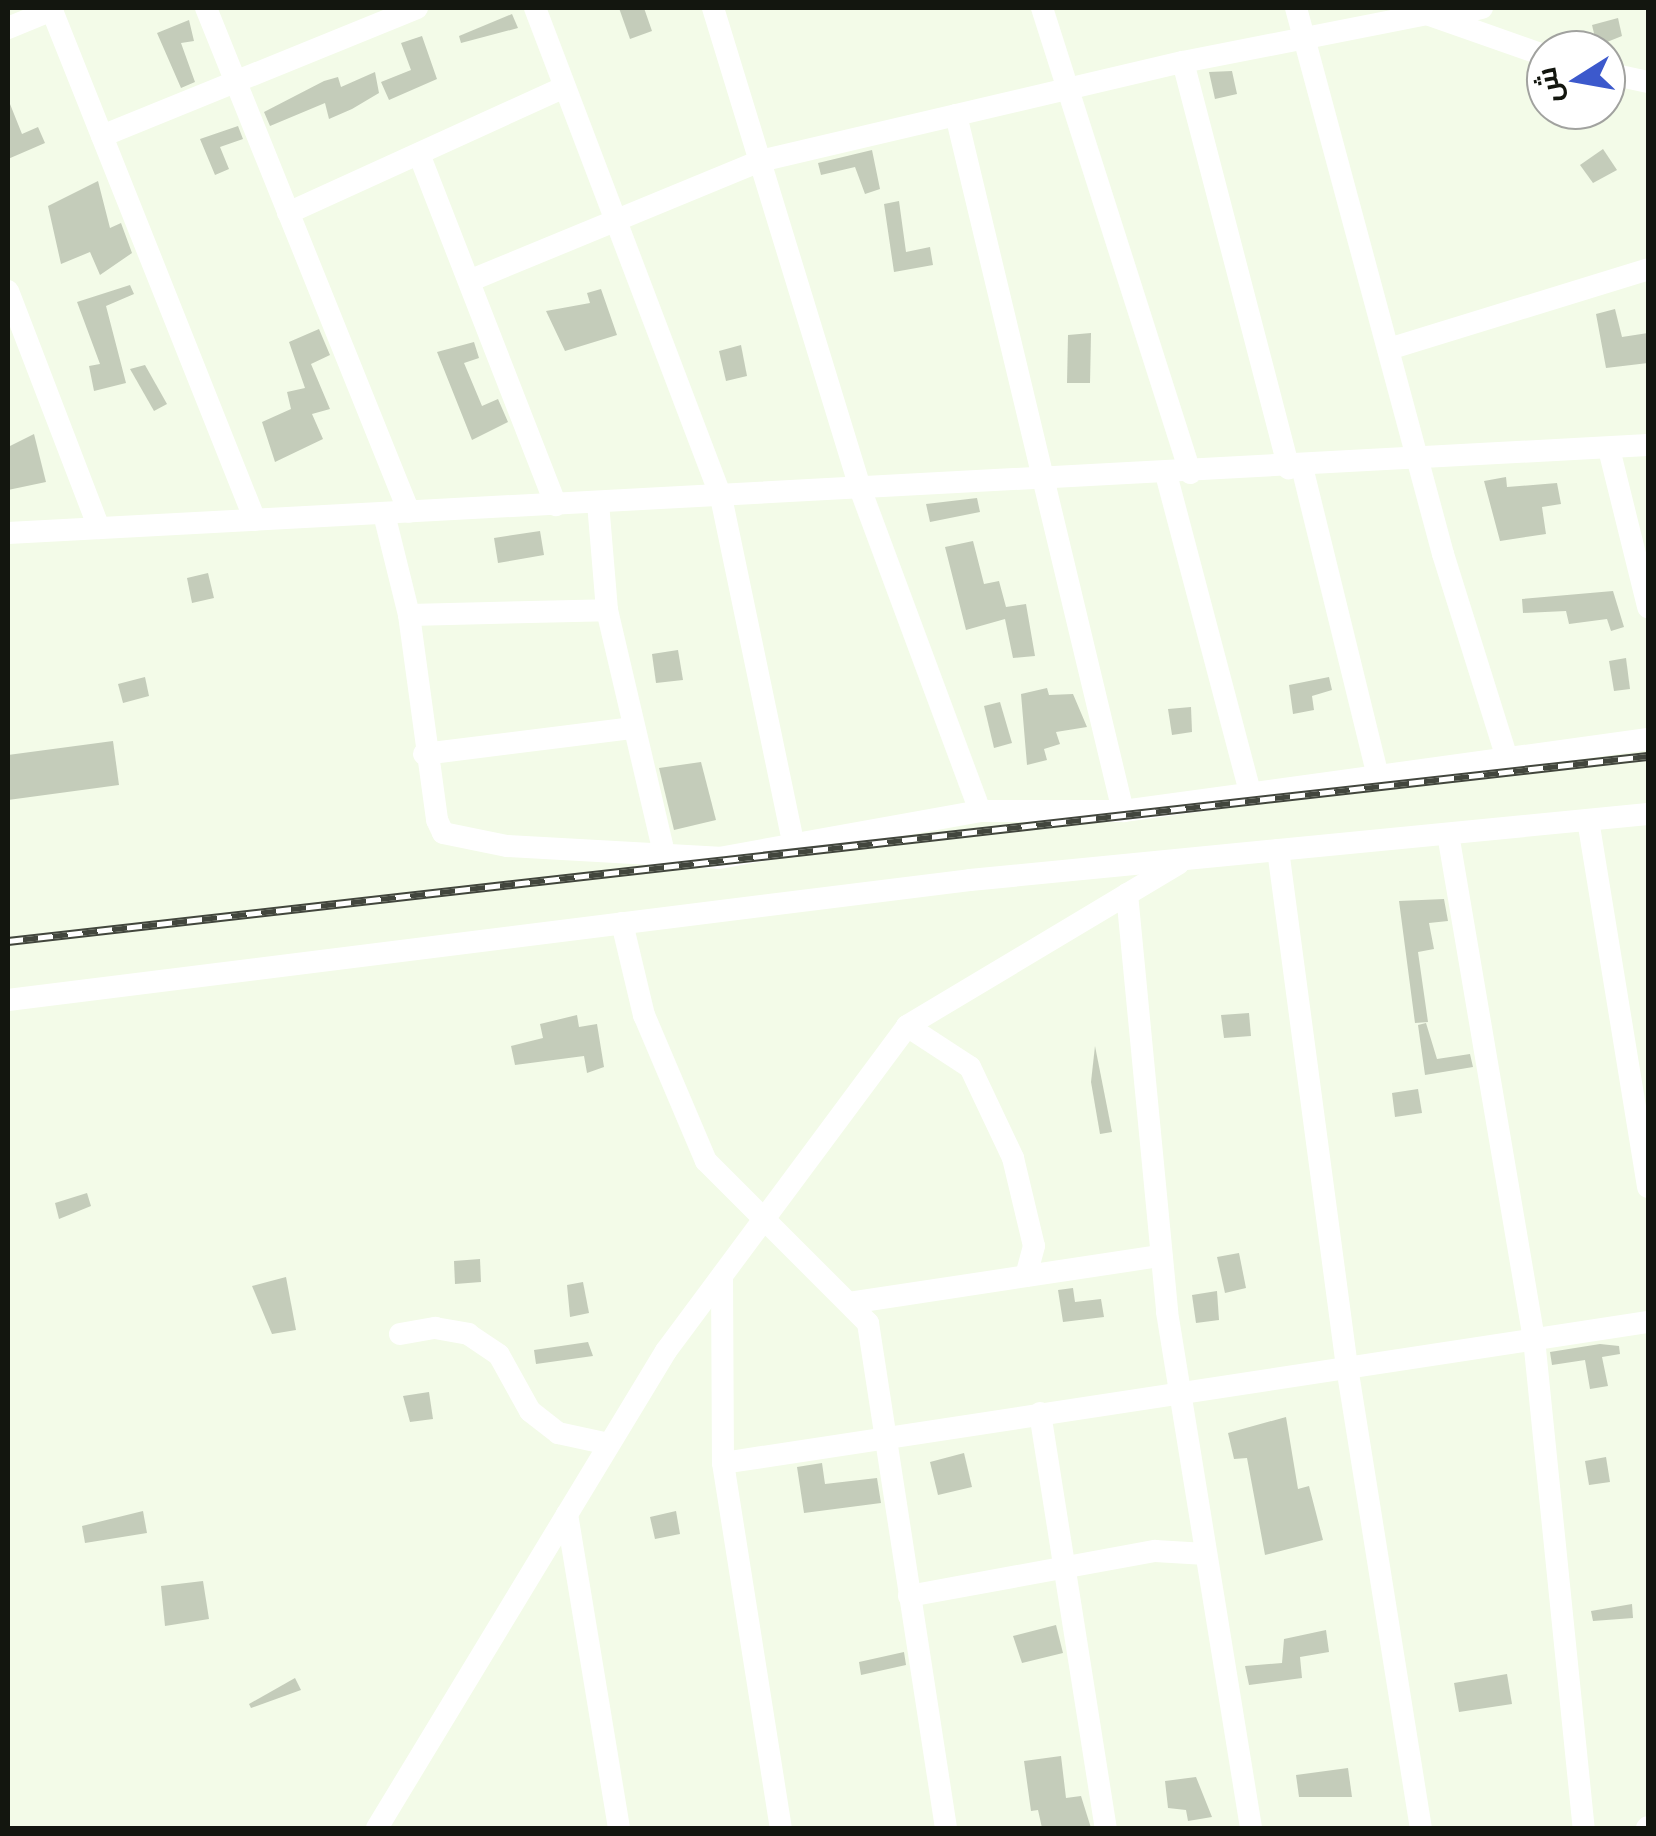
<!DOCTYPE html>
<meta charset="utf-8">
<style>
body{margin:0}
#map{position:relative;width:1656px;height:1836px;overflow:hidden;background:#f3fbe8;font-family:Figtree,Cairo,sans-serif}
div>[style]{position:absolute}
.building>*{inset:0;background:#c4ccba}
.minor>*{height:22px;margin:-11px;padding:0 11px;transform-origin:11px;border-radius:11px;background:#fff}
.rail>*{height:9px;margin-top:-4.5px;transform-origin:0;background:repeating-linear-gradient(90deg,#fff 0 15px,#42463d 0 30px);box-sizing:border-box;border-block:2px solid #42463d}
span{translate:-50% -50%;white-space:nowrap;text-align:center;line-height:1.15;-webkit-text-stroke:8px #fff;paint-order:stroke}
.frame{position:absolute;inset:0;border:10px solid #13160f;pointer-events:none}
.north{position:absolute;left:1526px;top:30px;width:100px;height:100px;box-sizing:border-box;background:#fff;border:2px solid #a1a29f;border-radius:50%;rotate:259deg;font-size:28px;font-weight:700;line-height:40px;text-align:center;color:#13160f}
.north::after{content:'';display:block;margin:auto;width:35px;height:45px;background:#3c59cc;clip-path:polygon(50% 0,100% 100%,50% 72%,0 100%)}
</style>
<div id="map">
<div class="building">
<div style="clip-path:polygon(619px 8px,644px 8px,652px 31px,630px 39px)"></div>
<div style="clip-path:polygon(512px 14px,518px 28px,461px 43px,459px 36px)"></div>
<div style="clip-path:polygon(1618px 18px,1622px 36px,1597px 46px,1592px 25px)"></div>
<div style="clip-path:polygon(189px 20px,194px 41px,181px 43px,195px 82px,181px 88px,157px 33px)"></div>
<div style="clip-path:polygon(422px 36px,437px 79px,389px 100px,381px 82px,411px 70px,401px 43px)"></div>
<div style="clip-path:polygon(1232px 71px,1237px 94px,1215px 99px,1209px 72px)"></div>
<div style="clip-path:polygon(375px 72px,379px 93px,352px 109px,329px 119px,325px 103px,270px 126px,264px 112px,324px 81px,338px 77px,341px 87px)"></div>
<div style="clip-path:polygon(8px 99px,22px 134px,38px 127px,45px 143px,8px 159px)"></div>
<div style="clip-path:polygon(238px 126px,243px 139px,220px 147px,229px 169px,215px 175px,200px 139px)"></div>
<div style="clip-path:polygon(1603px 149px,1617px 170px,1593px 183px,1580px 165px)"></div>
<div style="clip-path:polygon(872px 150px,880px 189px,865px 194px,855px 167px,821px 175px,818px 163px)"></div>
<div style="clip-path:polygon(98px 181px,110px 228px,121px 223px,132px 253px,100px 275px,90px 252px,61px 264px,48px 206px)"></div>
<div style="clip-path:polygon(899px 201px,906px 252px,930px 247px,933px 265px,894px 272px,884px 204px)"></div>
<div style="clip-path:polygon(130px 285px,134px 294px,106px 306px,126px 383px,94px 391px,89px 366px,100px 364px,77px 302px)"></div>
<div style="clip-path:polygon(601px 289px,617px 335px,565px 351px,546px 311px,590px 303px,587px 293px)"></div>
<div style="clip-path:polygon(1615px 309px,1622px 337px,1648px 333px,1648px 363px,1606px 368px,1596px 314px)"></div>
<div style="clip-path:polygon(319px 329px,330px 355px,311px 364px,330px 409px,312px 414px,323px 439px,275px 462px,262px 422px,291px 409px,287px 392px,305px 388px,289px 342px)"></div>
<div style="clip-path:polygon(1091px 333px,1090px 383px,1067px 383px,1068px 335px)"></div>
<div style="clip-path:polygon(474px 342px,479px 358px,464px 363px,482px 406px,498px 399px,508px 422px,472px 440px,437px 352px)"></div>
<div style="clip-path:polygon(741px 345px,747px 376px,726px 381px,719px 351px)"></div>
<div style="clip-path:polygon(145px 365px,167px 404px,154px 411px,130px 369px)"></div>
<div style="clip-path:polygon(34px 434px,46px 482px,8px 490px,8px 447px)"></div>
<div style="clip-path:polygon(1506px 477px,1507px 487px,1557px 483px,1561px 504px,1542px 507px,1546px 534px,1500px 541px,1484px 481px)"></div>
<div style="clip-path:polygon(977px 498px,980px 512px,930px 522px,926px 504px)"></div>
<div style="clip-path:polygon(540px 531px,544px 555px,498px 563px,494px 538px)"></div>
<div style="clip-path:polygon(973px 541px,984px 584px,999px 581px,1006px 607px,1026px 604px,1035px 656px,1013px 658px,1005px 619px,966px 630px,945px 547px)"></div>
<div style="clip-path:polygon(208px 573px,214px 598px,192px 603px,187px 578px)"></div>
<div style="clip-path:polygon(1613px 591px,1624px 627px,1611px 631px,1607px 619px,1569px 624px,1566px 611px,1523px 613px,1522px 599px)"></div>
<div style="clip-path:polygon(678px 650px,683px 680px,656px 683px,652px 654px)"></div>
<div style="clip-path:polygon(1626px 658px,1630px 689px,1614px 691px,1609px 661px)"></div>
<div style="clip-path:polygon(145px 677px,149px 696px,123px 703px,118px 684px)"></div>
<div style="clip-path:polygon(1329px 677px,1332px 690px,1312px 696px,1314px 710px,1293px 714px,1289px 685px)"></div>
<div style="clip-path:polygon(1047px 688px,1049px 695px,1073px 694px,1087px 727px,1056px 732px,1060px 744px,1044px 749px,1047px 760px,1027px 765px,1021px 694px)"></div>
<div style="clip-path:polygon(1000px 702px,1012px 743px,994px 748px,984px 706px)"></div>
<div style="clip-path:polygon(1191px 707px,1192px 732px,1172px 735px,1168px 709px)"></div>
<div style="clip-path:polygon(113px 741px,119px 785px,8px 800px,8px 755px)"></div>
<div style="clip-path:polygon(701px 762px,716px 820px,674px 830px,659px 768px)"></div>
<div style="clip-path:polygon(1444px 899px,1448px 921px,1429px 923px,1434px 949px,1418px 952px,1428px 1022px,1415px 1023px,1399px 901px)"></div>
<div style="clip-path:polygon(1249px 1013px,1251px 1036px,1224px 1038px,1221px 1015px)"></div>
<div style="clip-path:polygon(577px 1015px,579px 1027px,597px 1024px,604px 1067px,587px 1073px,584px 1056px,515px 1065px,511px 1046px,543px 1038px,540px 1024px)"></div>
<div style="clip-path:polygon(1426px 1023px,1437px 1059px,1470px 1054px,1473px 1067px,1425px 1075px,1418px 1025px)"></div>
<div style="clip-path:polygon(1095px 1046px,1112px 1132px,1100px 1134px,1091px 1082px)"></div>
<div style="clip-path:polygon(1418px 1089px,1422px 1113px,1395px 1117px,1392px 1093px)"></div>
<div style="clip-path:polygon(87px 1193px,91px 1206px,59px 1219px,55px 1203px)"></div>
<div style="clip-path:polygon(1239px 1253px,1246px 1288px,1225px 1293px,1217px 1257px)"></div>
<div style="clip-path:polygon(480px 1259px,481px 1282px,455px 1284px,454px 1261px)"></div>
<div style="clip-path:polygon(286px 1277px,296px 1330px,272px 1334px,252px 1286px)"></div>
<div style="clip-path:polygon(583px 1282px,589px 1313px,570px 1317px,567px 1285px)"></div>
<div style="clip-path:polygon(1073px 1288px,1075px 1302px,1101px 1299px,1104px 1317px,1063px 1322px,1058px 1290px)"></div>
<div style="clip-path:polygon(1217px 1291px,1219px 1320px,1196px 1323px,1192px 1295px)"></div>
<div style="clip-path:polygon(588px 1342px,593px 1356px,536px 1364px,534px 1350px)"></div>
<div style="clip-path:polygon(1600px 1344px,1619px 1346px,1620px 1354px,1602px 1357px,1608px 1386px,1590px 1389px,1585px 1360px,1552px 1365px,1550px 1352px)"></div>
<div style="clip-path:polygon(429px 1392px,433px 1419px,410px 1422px,403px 1396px)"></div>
<div style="clip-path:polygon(1286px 1417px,1298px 1489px,1309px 1486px,1323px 1540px,1265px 1555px,1247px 1458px,1234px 1459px,1228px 1433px)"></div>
<div style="clip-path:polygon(964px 1453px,972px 1487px,938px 1495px,930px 1462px)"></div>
<div style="clip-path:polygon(1606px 1457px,1610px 1482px,1589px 1485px,1585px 1461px)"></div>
<div style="clip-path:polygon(822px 1463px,825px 1484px,877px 1478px,881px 1503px,804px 1513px,797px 1467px)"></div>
<div style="clip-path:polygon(143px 1511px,147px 1533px,85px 1543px,82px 1526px)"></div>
<div style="clip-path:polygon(676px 1511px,680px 1534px,655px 1539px,650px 1517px)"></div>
<div style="clip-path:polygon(203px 1581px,209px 1619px,165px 1626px,161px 1586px)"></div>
<div style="clip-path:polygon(1632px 1604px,1633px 1618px,1593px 1621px,1591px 1611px)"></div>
<div style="clip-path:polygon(1056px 1625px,1063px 1653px,1022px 1663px,1013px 1636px)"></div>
<div style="clip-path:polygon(1326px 1630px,1329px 1652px,1300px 1657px,1302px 1678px,1249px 1685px,1245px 1666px,1282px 1663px,1284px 1639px)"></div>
<div style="clip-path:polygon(904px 1652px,906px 1665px,861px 1675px,859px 1662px)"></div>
<div style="clip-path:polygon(1507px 1674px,1512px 1704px,1459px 1712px,1454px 1683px)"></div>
<div style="clip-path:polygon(295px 1678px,301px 1690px,251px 1708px,249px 1704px)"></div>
<div style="clip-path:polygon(1061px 1756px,1066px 1798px,1081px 1796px,1091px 1828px,1042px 1828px,1038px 1810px,1031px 1811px,1024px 1761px)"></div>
<div style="clip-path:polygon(1348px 1768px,1352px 1797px,1299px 1797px,1296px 1775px)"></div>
<div style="clip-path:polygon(1196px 1777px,1212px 1817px,1188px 1821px,1186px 1810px,1168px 1808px,1165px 1781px)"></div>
</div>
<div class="minor">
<div style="left:51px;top:8px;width:551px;rotate:68.28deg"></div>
<div style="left:206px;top:8px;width:543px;rotate:68.06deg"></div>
<div style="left:535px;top:8px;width:523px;rotate:69.17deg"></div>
<div style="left:721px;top:497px;width:357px;rotate:78.2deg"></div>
<div style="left:713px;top:8px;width:505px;rotate:72.96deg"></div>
<div style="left:861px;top:491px;width:341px;rotate:69.6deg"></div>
<div style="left:1042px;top:8px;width:488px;rotate:72.3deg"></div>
<div style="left:1296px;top:8px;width:565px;rotate:74.93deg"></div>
<div style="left:1443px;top:554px;width:214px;rotate:72.6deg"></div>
<div style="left:1449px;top:16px;width:34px;rotate:-14deg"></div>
<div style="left:8px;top:28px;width:48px;rotate:-22.2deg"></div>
<div style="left:1183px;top:62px;width:420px;rotate:75.4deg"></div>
<div style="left:1606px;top:73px;width:43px;rotate:12.1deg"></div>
<div style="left:956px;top:115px;width:716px;rotate:76.51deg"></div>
<div style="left:102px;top:136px;width:340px;rotate:-22.1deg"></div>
<div style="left:419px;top:154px;width:377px;rotate:68.7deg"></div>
<div style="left:288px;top:213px;width:304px;rotate:-24.5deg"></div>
<div style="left:469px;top:281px;width:315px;rotate:-22.4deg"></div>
<div style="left:760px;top:161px;width:434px;rotate:-13.2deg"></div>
<div style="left:1183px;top:62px;width:249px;rotate:-11.1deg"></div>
<div style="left:1427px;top:14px;width:126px;rotate:19.4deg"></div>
<div style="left:8px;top:291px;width:254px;rotate:69deg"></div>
<div style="left:1392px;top:348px;width:268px;rotate:-17.1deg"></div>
<div style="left:1609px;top:449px;width:163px;rotate:76.1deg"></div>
<div style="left:1302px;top:467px;width:318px;rotate:76.2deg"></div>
<div style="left:1166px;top:474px;width:330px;rotate:75.2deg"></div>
<div style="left:384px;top:514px;width:104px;rotate:76.1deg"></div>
<div style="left:409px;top:615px;width:207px;rotate:82.2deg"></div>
<div style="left:437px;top:820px;width:14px;rotate:65deg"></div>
<div style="left:443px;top:833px;width:65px;rotate:11.5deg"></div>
<div style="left:507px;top:846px;width:212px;rotate:3.2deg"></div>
<div style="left:719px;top:858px;width:265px;rotate:-10.2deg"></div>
<div style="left:980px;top:811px;width:143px"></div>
<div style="left:1123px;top:811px;width:530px;rotate:-7.81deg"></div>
<div style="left:8px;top:533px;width:1642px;rotate:-3.07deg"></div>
<div style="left:607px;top:610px;width:250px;rotate:76.8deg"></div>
<div style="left:409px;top:615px;width:198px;rotate:-1.4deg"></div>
<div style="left:607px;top:610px;width:107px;rotate:-94.8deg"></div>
<div style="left:424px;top:754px;width:211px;rotate:-7.1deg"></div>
<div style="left:1588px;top:820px;width:372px;rotate:80.7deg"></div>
<div style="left:1448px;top:834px;width:512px;rotate:80.34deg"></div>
<div style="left:1534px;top:1339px;width:492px;rotate:84.2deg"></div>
<div style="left:1278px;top:850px;width:522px;rotate:82.4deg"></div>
<div style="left:1347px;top:1367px;width:467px;rotate:80.9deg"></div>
<div style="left:1127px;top:894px;width:420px;rotate:84.5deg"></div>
<div style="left:1167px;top:1312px;width:523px;rotate:80.75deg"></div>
<div style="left:622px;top:923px;width:95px;rotate:76.6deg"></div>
<div style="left:644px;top:1015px;width:159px;rotate:67deg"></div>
<div style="left:706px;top:1161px;width:229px;rotate:45deg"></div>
<div style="left:868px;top:1323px;width:511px;rotate:81.22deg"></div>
<div style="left:8px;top:1000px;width:969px;rotate:-7.11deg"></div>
<div style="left:970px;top:880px;width:681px;rotate:-5.56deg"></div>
<div style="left:907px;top:1026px;width:75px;rotate:33.1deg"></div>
<div style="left:970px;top:1067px;width:101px;rotate:64.7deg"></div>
<div style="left:1013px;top:1158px;width:90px;rotate:76.6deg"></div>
<div style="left:1034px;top:1246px;width:31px;rotate:105deg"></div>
<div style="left:722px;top:1276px;width:187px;rotate:89.7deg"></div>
<div style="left:723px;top:1463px;width:370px;rotate:81deg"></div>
<div style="left:849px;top:1303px;width:316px;rotate:-8.6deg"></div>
<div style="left:400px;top:1334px;width:36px;rotate:-10deg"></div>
<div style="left:435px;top:1328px;width:34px;rotate:10deg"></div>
<div style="left:468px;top:1334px;width:37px;rotate:34deg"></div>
<div style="left:499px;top:1355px;width:64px;rotate:61deg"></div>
<div style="left:530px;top:1411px;width:36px;rotate:38deg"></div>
<div style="left:558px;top:1433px;width:52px;rotate:12.2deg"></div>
<div style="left:1040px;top:1413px;width:420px;rotate:81deg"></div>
<div style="left:723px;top:1463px;width:936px;rotate:-8.67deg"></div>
<div style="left:567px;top:1514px;width:318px;rotate:80.6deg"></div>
<div style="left:909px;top:1596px;width:250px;rotate:-10.4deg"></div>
<div style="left:1155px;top:1551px;width:51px;rotate:3.4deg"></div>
<div style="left:377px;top:1828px;width:558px;rotate:-58.79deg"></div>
<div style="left:666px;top:1351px;width:405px;rotate:-53.4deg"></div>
<div style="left:907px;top:1026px;width:316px;rotate:-30.9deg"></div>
<div style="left:1647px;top:1828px;width:1px;rotate:-45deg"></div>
</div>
<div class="rail">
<div style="left:8px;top:941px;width:1650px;rotate:-6.44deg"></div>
</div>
<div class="frame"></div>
<div class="north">ش</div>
</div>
